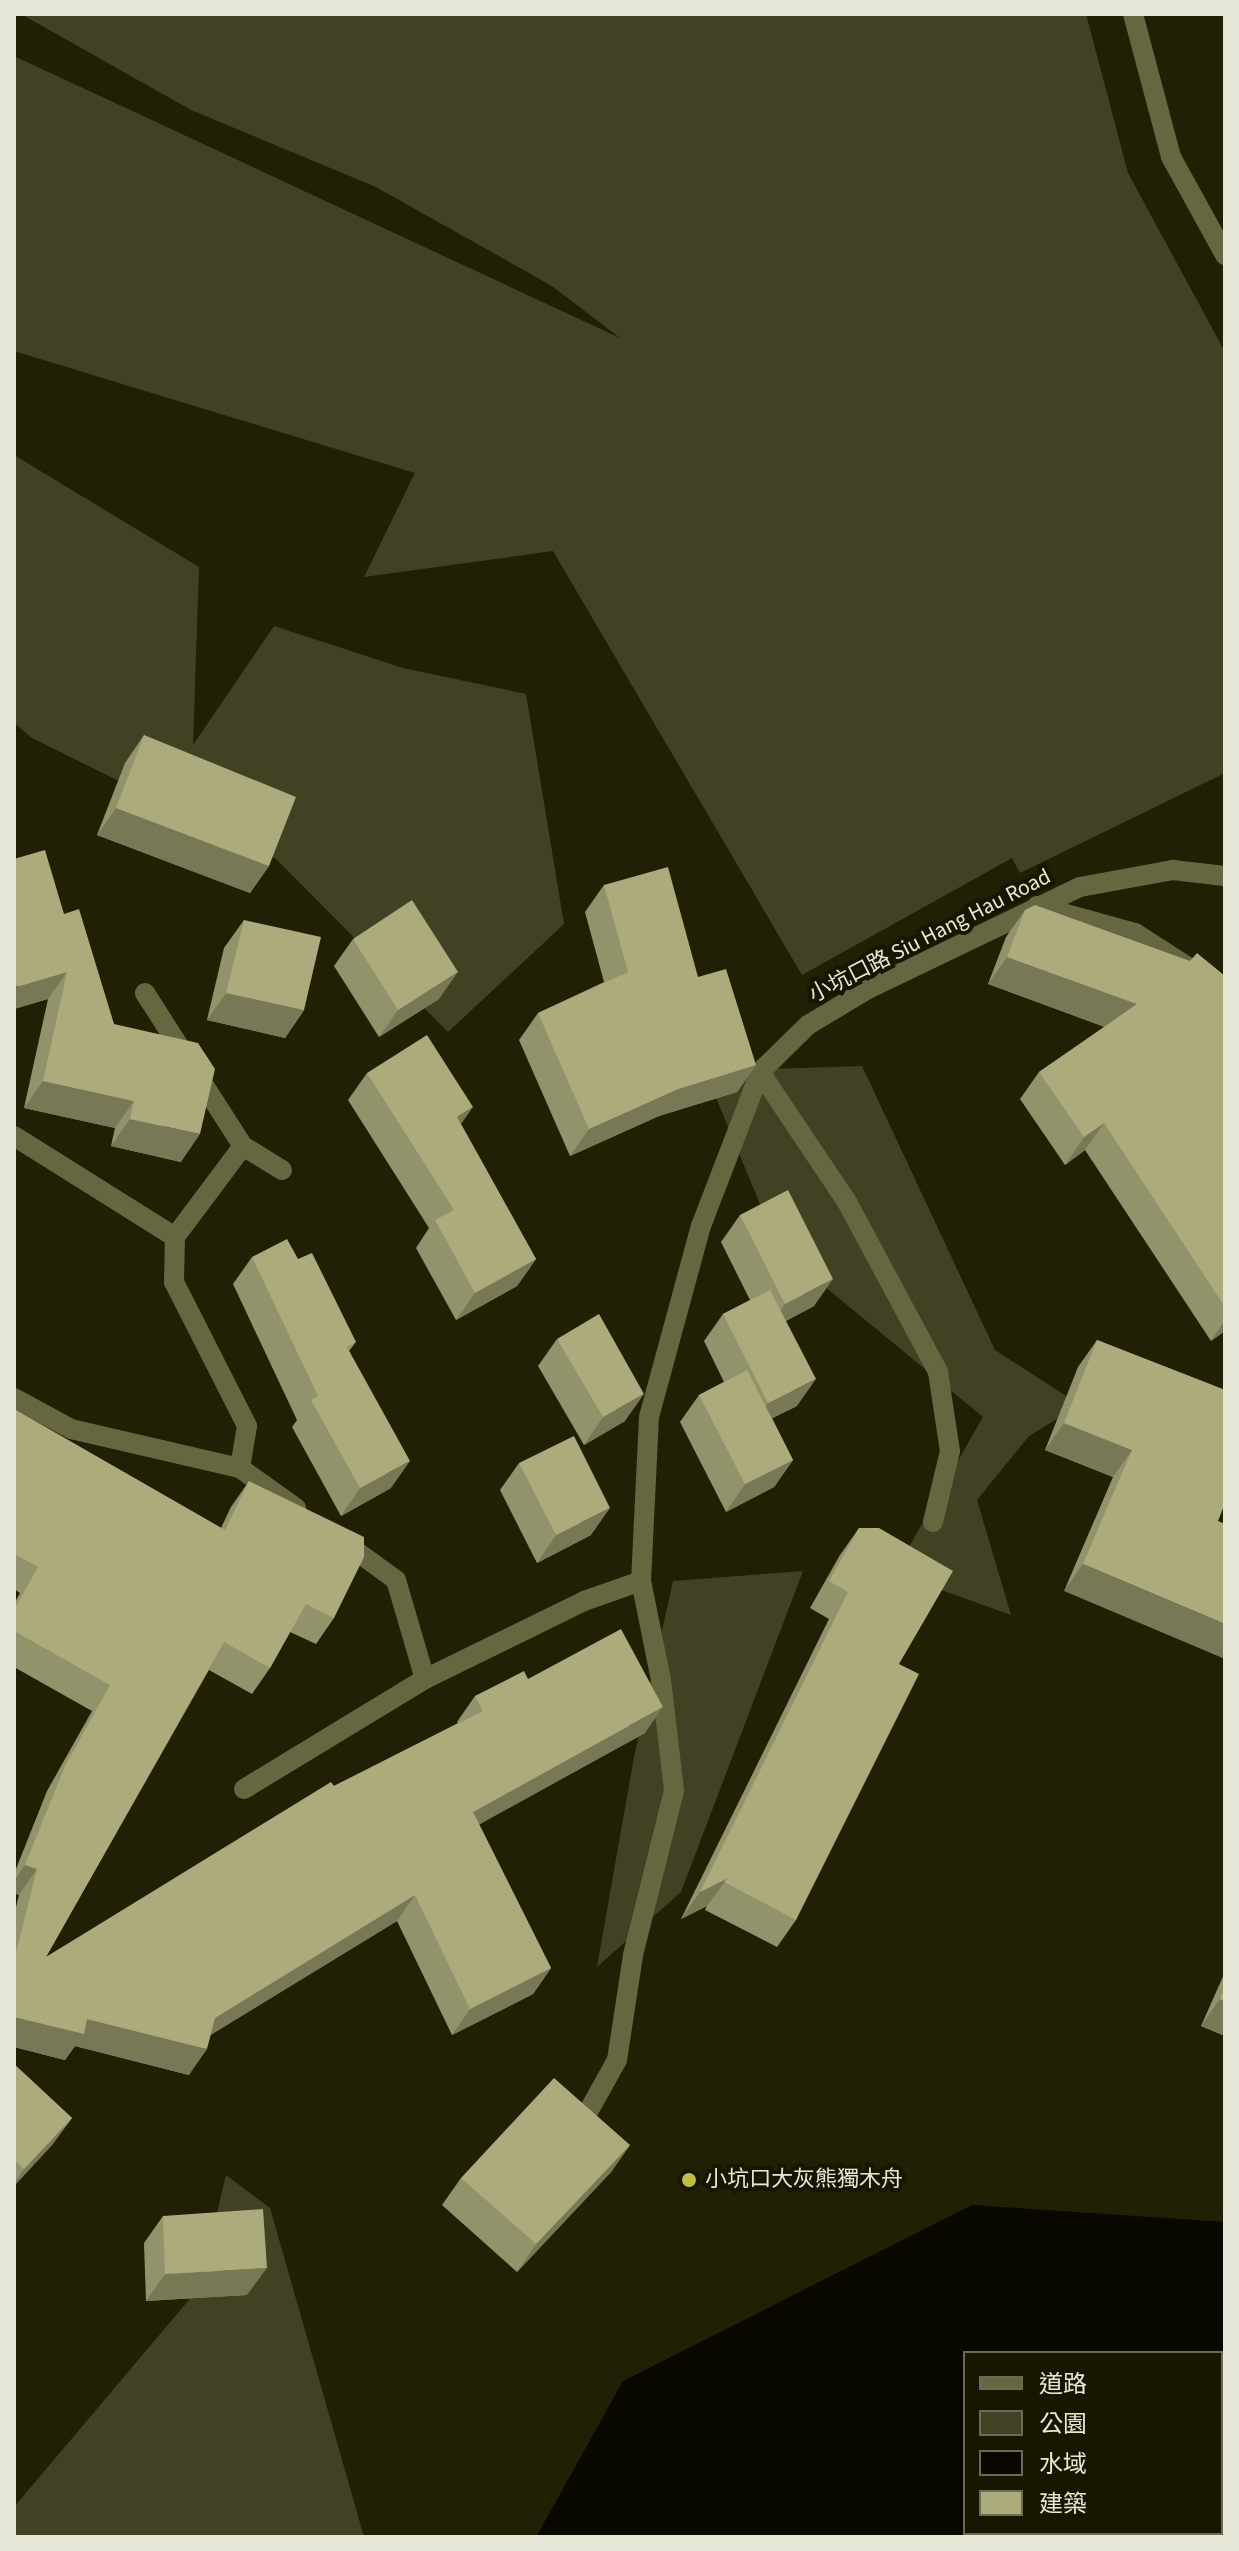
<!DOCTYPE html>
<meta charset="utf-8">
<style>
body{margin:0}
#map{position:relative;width:1239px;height:2551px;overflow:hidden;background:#212004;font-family:"Source Sans 3","Noto Sans TC",sans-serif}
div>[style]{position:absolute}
.green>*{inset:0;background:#414123}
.water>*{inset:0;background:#080700}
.lane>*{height:20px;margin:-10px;padding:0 10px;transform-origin:10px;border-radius:10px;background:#666640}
.street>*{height:20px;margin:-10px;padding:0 10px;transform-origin:10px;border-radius:10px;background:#666640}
.wall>*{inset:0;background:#93936b}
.shaded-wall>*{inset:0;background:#787857}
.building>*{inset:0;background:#abab7c}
.dots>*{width:22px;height:22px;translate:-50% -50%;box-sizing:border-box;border:4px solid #171700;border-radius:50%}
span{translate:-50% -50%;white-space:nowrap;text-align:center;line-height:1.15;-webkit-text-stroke:8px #171700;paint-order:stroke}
.street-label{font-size:22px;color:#e7e7d7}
.poi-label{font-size:22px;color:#e7e7d7}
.left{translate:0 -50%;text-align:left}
.frame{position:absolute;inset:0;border:16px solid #e7e7d7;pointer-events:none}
.legend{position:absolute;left:963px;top:2351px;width:260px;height:184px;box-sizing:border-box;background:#171700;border:2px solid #6a6a56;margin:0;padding:10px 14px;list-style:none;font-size:24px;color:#e7e7d7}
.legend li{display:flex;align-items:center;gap:16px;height:40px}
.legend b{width:40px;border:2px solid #6a6a56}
</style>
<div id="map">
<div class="green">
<div style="clip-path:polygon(21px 14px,1086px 14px,1128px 173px,1225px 352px,1225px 773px,1020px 873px,1012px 858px,802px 975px,553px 551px,364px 577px,415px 473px,14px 351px,14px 56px,620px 338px,552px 286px,376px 187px,191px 110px)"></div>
<div style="clip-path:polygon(14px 455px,199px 567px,193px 745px,274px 626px,403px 668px,526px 694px,564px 924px,448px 1032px,276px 859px,32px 738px,14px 723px)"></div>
<div style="clip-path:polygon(862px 1066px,995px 1350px,1080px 1405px,1029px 1436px,977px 1500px,1011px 1615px,894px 1573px,983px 1417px,778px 1248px,705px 1071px)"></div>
<div style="clip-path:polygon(803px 1571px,681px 1892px,597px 1967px,634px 1757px,673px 1581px)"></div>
<div style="clip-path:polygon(226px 2175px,270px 2208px,364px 2537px,14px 2537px,14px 2507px,199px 2288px)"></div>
</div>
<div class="water">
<div style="clip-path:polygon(evenodd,972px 2205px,1225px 2222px,1225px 2537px,536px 2537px,623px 2381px,972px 2205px,965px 2353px,1221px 2353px,1221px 2533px,965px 2533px,965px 2353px)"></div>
</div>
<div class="lane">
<div style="left:1037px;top:906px;width:102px;rotate:15.4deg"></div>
<div style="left:1135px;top:933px;width:107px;rotate:32.8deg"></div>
</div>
<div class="street">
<div style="left:1133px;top:14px;width:148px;rotate:75.1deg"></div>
<div style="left:1171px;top:157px;width:112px;rotate:61.1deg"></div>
<div style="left:145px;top:993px;width:182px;rotate:57.4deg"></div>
<div style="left:760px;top:1072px;width:156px;rotate:56.2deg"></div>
<div style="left:847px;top:1202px;width:193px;rotate:61.8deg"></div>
<div style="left:938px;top:1372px;width:80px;rotate:81.4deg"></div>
<div style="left:950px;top:1451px;width:73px;rotate:103.5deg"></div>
<div style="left:14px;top:1136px;width:190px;rotate:32.1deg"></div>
<div style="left:282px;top:1170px;width:46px;rotate:-148.4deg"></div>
<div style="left:243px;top:1146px;width:114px;rotate:126.8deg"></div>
<div style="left:175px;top:1237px;width:45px;rotate:91.3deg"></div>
<div style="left:174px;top:1282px;width:161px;rotate:63.1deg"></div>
<div style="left:247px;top:1426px;width:43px;rotate:99.5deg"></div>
<div style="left:240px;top:1468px;width:69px;rotate:35.5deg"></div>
<div style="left:14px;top:1398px;width:65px;rotate:28.5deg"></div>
<div style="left:71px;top:1429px;width:173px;rotate:13deg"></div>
<div style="left:345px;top:1543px;width:63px;rotate:36deg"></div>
<div style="left:396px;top:1580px;width:103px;rotate:73.7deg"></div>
<div style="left:425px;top:1679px;width:177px;rotate:-26.1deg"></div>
<div style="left:584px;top:1601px;width:60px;rotate:-19.3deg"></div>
<div style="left:244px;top:1789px;width:212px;rotate:-31.3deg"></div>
<div style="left:578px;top:2130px;width:80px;rotate:-60.9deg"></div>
<div style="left:617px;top:2060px;width:106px;rotate:-81.3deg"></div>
<div style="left:633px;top:1955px;width:170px;rotate:-76deg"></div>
<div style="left:674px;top:1790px;width:111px;rotate:-96.7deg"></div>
<div style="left:661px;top:1680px;width:101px;rotate:-101.4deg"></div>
<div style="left:641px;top:1581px;width:164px;rotate:-87.2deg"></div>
<div style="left:649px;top:1417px;width:198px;rotate:-74.8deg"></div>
<div style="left:701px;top:1226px;width:165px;rotate:-69deg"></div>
<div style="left:760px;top:1072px;width:67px;rotate:-44.4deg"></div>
<div style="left:808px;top:1025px;width:70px;rotate:-31deg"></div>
<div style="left:868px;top:989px;width:235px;rotate:-25.7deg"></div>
<div style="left:1080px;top:887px;width:95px;rotate:-10.4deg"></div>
<div style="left:1173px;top:870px;width:52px;rotate:6.6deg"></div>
</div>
<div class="wall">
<div style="clip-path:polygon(144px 735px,269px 866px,250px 893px,97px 835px,125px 763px)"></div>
<div style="clip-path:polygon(14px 859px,64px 914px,114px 1024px,181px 1162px,111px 1146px,115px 1128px,24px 1108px,48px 999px,14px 1009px)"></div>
<div style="clip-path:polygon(604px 885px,698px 977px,756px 1065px,737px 1092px,659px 1116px,570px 1156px,519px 1040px,538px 1013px,604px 982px,585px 912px)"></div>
<div style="clip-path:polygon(1025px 910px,1225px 976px,1225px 1331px,1211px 1341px,1085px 1150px,1065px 1165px,1020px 1099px,1039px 1072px,1105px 1027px,988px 984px,1006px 937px)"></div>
<div style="clip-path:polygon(244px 920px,304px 1010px,285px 1038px,207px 1020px,224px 948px)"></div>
<div style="clip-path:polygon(353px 939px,439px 999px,379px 1037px,334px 966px)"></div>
<div style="clip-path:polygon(367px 1073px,461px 1124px,536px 1259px,517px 1286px,456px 1320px,416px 1248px,429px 1228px,348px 1100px)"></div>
<div style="clip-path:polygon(740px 1215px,814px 1306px,786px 1321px,797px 1406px,772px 1418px,793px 1460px,774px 1487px,726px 1512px,680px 1422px,699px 1395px,724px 1382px,704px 1341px,723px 1314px,750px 1300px,721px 1242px)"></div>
<div style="clip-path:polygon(252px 1257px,298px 1259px,356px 1342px,349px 1351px,391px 1488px,341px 1516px,292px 1427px,297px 1420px,233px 1284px)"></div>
<div style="clip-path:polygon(557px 1339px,625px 1421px,584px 1445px,538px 1366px)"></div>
<div style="clip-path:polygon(1097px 1340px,1225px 1390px,1064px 1591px,1113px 1477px,1045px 1450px,1078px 1367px)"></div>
<div style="clip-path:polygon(14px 1409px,221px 1528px,231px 1507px,249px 1481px,334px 1618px,316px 1644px,290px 1632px,270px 1668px,252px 1694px,209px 1670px,46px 1957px,334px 1786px,458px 1723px,457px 1722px,475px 1696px,528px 1679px,645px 1733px,479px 1824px,551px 1968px,533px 1994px,452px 2035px,397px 1921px,210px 2035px,189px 2075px,75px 2046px,65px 2060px,14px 2047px,14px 1915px,19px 1895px,14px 1893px,14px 1874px,47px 1791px,92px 1711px,14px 1667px,14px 1604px,20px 1593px,14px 1589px)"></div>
<div style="clip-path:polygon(519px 1463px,591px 1535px,537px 1563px,500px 1490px)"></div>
<div style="clip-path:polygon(859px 1528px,899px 1664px,796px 1920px,777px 1947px,705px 1910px,707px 1906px,681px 1919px,829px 1619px,810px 1608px,840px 1555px)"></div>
<div style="clip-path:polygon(1225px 1972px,1225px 2036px,1201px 2026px)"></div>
<div style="clip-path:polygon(14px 2064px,72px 2118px,52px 2145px,14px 2186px)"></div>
<div style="clip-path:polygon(630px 2145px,611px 2172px,517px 2272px,442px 2205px,461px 2178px)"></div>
<div style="clip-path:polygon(163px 2216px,247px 2295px,146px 2301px,144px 2243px)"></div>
</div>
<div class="shaded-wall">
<div style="clip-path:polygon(116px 808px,269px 866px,250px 893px,97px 835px)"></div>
<div style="clip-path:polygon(1007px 957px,1137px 1004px,1118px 1032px,988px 984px)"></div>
<div style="clip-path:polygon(67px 972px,48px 999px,14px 1009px,14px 986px)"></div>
<div style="clip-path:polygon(458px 972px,439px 999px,379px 1037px,398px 1010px)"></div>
<div style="clip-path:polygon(226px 993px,304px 1010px,285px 1038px,207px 1020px)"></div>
<div style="clip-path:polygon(756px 1065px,737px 1092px,659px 1116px,570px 1156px,589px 1129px,678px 1089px)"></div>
<div style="clip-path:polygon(43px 1081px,134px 1101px,115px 1128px,24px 1108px)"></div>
<div style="clip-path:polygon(473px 1107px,454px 1134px,457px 1117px)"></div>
<div style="clip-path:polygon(130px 1119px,200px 1134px,181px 1162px,111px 1146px)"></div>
<div style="clip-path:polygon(1104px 1123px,1085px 1150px,1065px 1165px,1084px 1137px)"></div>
<div style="clip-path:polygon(536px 1259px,517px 1286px,456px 1320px,475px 1293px)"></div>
<div style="clip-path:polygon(833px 1279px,814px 1306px,766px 1331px,785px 1304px)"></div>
<div style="clip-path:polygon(1225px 1320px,1225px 1331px,1211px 1341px)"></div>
<div style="clip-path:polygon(816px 1379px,797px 1406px,749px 1430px,768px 1403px)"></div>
<div style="clip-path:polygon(644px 1394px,625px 1421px,584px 1445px,603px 1417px)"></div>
<div style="clip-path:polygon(1064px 1423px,1132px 1450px,1113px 1477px,1045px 1450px)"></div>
<div style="clip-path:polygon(793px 1460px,774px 1487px,726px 1512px,745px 1484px)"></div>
<div style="clip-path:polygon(410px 1461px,391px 1488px,341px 1516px,360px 1488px)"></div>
<div style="clip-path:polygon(610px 1508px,591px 1535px,537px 1563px,556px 1535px)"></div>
<div style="clip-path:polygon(1083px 1564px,1225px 1624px,1225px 1659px,1064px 1591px)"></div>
<div style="clip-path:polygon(663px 1707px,645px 1733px,455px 1838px,473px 1812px)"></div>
<div style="clip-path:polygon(25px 1865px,37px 1869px,19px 1895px,14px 1893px,14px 1881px)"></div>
<div style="clip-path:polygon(728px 1878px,707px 1906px,681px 1919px,700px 1892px)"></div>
<div style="clip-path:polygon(415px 1895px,397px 1921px,196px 2044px,215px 2018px)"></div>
<div style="clip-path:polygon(551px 1968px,533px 1994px,452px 2035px,470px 2009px)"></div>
<div style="clip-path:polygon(1220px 1999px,1225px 2001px,1225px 2036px,1201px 2026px)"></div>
<div style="clip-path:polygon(14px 2017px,87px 2019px,207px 2049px,189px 2075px,75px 2046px,65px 2060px,14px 2047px)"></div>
<div style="clip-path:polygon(72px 2118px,52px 2145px,14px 2186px,14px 2183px,24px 2169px)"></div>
<div style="clip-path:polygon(630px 2145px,611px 2172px,517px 2272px,536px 2244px)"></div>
<div style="clip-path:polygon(267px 2268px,247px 2295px,146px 2301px,165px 2274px)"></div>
</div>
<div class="building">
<div style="clip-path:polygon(144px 735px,296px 797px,269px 866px,116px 808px)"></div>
<div style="clip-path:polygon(45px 850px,64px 914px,79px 909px,114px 1024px,198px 1043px,215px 1069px,200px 1134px,130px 1119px,134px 1101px,43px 1081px,67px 972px,20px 986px,14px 986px,14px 859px)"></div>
<div style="clip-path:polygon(668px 867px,698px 977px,726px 969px,756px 1065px,678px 1089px,589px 1129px,538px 1013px,628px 972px,604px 885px)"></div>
<div style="clip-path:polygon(412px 900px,458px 972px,398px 1010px,353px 939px)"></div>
<div style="clip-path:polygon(1035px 905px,1190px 961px,1197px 953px,1225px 976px,1225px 1307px,1104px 1123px,1084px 1137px,1039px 1072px,1137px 1004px,1007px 957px,1025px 910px)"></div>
<div style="clip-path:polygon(244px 920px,321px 937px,304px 1010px,226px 993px)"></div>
<div style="clip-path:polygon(427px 1035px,473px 1107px,457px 1117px,536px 1259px,475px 1293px,435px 1220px,454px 1210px,367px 1073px)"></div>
<div style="clip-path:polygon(788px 1190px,833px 1279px,785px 1304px,740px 1215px)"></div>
<div style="clip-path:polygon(287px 1239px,298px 1259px,312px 1253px,356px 1342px,347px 1347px,410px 1461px,360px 1488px,311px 1400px,318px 1396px,252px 1257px)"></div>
<div style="clip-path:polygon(770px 1290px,816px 1379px,768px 1403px,723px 1314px)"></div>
<div style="clip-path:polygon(599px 1314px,644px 1394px,603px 1417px,557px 1339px)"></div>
<div style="clip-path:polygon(1097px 1340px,1225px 1390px,1225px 1503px,1218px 1521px,1225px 1524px,1225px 1624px,1083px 1564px,1132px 1450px,1064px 1423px)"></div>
<div style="clip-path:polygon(747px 1370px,793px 1460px,745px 1484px,699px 1395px)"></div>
<div style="clip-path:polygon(14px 1409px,225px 1530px,249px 1481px,364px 1537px,364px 1557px,334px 1618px,306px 1604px,270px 1668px,224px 1642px,46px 1957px,331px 1782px,334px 1786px,483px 1711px,475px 1696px,524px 1671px,528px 1679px,621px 1629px,663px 1707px,473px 1812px,551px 1968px,470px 2009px,415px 1895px,215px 2018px,207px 2049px,87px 2019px,84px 2034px,14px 2017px,14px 1960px,37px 1869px,25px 1865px,65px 1766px,110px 1685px,14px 1631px,14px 1610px,38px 1567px,14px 1554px)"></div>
<div style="clip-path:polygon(574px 1436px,610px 1508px,556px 1535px,519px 1463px)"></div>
<div style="clip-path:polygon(859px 1528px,879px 1528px,953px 1571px,899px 1664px,919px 1674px,796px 1920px,724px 1882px,728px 1878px,700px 1892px,848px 1592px,829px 1581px)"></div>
<div style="clip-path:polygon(1225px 1988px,1225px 2001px,1220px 1999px)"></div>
<div style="clip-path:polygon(14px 2064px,72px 2118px,24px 2169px,14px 2160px)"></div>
<div style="clip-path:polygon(554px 2078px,630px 2145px,536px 2244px,461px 2178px)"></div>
<div style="clip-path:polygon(263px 2209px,267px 2268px,165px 2274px,163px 2216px)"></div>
</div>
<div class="dots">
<div style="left:689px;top:2180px;background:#c0be41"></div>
</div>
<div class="street-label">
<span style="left:930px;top:936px;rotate:-27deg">小坑口路 Siu Hang Hau Road</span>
</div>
<div class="poi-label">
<span class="left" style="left:705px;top:2180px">小坑口大灰熊獨木舟</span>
</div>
<div class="frame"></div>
<ul class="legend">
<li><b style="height:10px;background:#666640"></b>道路</li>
<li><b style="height:22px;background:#414123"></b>公園</li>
<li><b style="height:22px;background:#080700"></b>水域</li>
<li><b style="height:22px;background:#abab7c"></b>建築</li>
</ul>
</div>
